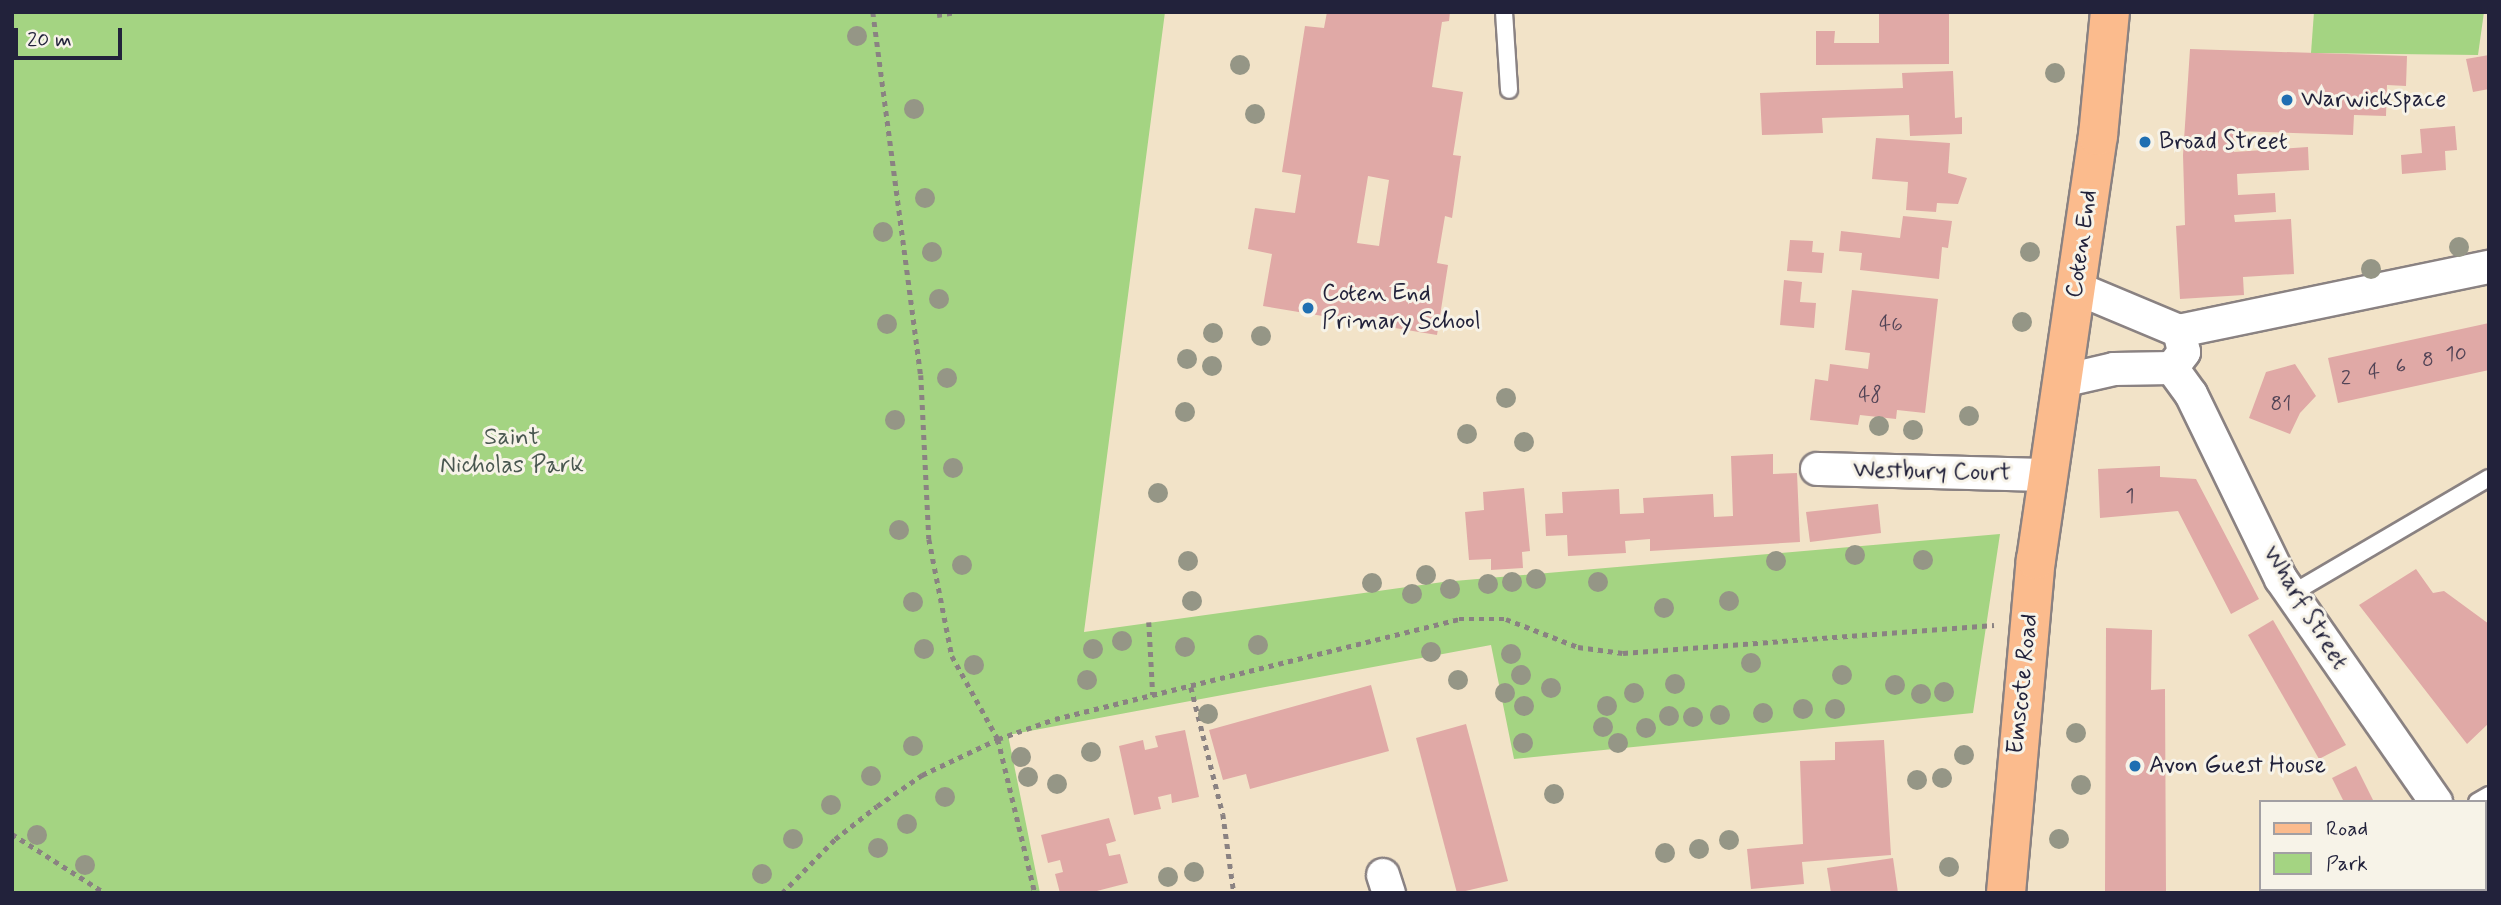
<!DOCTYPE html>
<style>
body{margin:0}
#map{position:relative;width:2501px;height:905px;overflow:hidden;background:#f2e3c8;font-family:Mynerve,sans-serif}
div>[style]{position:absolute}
.green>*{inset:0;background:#a4d482}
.building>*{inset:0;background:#e0a9a6}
.path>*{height:4.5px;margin-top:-2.25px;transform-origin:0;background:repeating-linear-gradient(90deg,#8a8282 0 5px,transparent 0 10px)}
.roads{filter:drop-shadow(2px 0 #8a8282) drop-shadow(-2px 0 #8a8282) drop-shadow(0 2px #8a8282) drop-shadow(0 -2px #8a8282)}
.service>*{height:16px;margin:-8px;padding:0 8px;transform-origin:8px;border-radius:8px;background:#fff}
.minor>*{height:32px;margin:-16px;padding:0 16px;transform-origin:16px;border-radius:16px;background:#fff}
.primary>*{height:38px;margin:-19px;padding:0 19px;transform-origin:19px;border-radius:19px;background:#fbbb8d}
.trees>*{width:20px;height:20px;margin:-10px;border-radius:50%;background:#959686}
.dots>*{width:19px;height:19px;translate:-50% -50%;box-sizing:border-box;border:4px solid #f7f3e8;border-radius:50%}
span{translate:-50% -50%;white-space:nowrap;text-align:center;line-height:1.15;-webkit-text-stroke:6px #f7f3e8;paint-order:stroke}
.number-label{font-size:21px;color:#524456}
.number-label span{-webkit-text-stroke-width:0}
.poi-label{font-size:24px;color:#22223b}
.left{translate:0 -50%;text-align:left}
.street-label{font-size:24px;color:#22223b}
.park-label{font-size:24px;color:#495750}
.frame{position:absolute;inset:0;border:14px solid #22223b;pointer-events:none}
.legend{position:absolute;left:2259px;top:800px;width:228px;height:91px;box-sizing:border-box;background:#f7f3e8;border:2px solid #a29fa3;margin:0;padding:9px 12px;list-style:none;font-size:21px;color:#22223b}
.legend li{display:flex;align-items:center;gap:14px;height:35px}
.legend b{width:35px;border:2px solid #a29fa3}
.scale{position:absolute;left:14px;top:28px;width:108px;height:32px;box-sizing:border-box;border:4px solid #22223b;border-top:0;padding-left:9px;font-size:21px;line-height:24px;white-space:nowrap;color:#22223b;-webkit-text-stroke:5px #f7f3e8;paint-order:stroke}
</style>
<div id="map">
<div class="green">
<div style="clip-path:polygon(12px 12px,1165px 12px,1084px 632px,1443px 582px,2000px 534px,1973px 713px,1514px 759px,1491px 645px,1008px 735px,1040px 893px,12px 893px)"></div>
<div style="clip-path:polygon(2314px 12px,2484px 12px,2478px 55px,2311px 53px)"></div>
</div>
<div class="building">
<div style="clip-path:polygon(evenodd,1327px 12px,1450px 12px,1449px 21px,1442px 22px,1432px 87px,1463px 92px,1453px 155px,1461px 156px,1452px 218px,1445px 216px,1437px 263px,1448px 265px,1437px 335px,1263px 306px,1272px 254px,1248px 249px,1255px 208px,1295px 213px,1301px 175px,1282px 172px,1305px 26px,1324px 28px,1327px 12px,1368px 176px,1389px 180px,1379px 246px,1357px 243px,1368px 176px)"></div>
<div style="clip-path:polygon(1879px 12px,1949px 12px,1949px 64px,1816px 65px,1816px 31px,1835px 31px,1834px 43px,1879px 43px)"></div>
<div style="clip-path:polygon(2190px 49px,2407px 56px,2406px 86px,2387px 85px,2386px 116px,2354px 115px,2353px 135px,2235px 131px,2234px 152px,2308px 147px,2309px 170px,2237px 174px,2238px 195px,2275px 193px,2276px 212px,2234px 215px,2235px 222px,2291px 219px,2294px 274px,2243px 277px,2244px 295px,2180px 299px,2176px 226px,2185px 225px,2183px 155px)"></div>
<div style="clip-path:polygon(2489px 55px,2489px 89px,2473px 92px,2466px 59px)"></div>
<div style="clip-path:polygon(1953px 71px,1955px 118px,1962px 117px,1962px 134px,1910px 136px,1909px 115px,1822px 118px,1823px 133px,1762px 135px,1760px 93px,1903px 88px,1902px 73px)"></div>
<div style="clip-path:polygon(2455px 126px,2457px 150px,2445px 151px,2446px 170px,2402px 174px,2401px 155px,2422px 153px,2420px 129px)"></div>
<div style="clip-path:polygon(1876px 138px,1950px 143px,1948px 173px,1967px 178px,1958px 204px,1937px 203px,1936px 212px,1906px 210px,1908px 182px,1872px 179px)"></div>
<div style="clip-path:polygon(1903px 216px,1952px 221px,1948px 248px,1942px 247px,1939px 279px,1860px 270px,1862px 253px,1839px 251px,1841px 231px,1900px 238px)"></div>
<div style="clip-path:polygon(1790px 240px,1813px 241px,1812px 252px,1824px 253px,1822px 273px,1787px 271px)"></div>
<div style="clip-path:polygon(1784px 280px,1802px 282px,1800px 302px,1816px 303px,1814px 328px,1780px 325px)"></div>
<div style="clip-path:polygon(1852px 290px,1938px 299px,1925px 413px,1897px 410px,1896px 419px,1860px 415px,1858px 425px,1810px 420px,1815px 379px,1828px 381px,1830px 364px,1868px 369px,1870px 353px,1845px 350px)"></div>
<div style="clip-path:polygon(2489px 323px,2489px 370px,2338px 403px,2328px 358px)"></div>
<div style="clip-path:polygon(2295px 364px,2316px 396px,2300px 413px,2290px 434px,2249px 418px,2266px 372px)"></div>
<div style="clip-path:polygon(1773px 454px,1773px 474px,1797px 473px,1800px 542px,1650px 551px,1650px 539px,1625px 541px,1626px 553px,1568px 556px,1567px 535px,1546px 536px,1545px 514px,1563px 513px,1562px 492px,1619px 489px,1620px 514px,1644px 513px,1643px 498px,1713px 494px,1714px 517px,1733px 516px,1731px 456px)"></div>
<div style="clip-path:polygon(2160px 466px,2160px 477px,2196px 479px,2259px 599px,2231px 614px,2178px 511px,2100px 518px,2098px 469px)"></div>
<div style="clip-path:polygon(1524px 488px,1530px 551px,1522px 552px,1523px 568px,1491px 570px,1491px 559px,1469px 560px,1465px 512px,1484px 510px,1483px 492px)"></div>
<div style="clip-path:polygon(1878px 504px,1881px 533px,1810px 542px,1806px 512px)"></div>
<div style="clip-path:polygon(2416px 569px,2433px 593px,2444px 591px,2489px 624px,2489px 723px,2467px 744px,2359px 605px)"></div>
<div style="clip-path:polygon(2273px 620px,2346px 745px,2319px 759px,2248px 635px)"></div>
<div style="clip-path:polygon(2106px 628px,2152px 630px,2151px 690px,2165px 689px,2166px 893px,2105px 893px)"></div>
<div style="clip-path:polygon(1371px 685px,1389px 751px,1250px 789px,1246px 774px,1223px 780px,1209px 730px)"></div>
<div style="clip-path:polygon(1466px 724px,1508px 881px,1457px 893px,1416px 738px)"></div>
<div style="clip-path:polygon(1185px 730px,1199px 797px,1172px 803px,1171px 794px,1158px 797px,1161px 809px,1134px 815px,1119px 746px,1143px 740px,1145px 750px,1158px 747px,1155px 736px)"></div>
<div style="clip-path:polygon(1884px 740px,1891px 855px,1802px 862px,1804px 884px,1751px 889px,1747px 849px,1803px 844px,1800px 761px,1835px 760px,1835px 742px)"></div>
<div style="clip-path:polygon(2356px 766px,2374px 802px,2344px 802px,2332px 778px)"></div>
<div style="clip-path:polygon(1109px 818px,1116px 841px,1106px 844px,1109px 856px,1120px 854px,1128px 883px,1089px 893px,1060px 893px,1055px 874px,1063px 872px,1060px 860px,1048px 863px,1041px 835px)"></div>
<div style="clip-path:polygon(1893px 858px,1898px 893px,1831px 893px,1827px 868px)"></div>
<div style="clip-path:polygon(2405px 889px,2438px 889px,2433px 893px)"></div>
</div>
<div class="path">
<div style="left:873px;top:12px;width:366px;rotate:82.5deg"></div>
<div style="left:921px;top:375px;width:164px;rotate:87.2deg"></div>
<div style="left:929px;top:539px;width:119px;rotate:78.9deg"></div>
<div style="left:952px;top:656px;width:95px;rotate:61deg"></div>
<div style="left:998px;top:739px;width:158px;rotate:76.5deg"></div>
<div style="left:937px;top:15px;width:18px;rotate:-9deg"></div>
<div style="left:1149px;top:622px;width:73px;rotate:86.9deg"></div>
<div style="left:1191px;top:687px;width:131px;rotate:75.9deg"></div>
<div style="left:1223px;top:814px;width:80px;rotate:82.1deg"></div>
<div style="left:12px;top:834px;width:110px;rotate:32.4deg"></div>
<div style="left:782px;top:893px;width:76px;rotate:-45.5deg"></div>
<div style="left:835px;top:839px;width:53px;rotate:-38.2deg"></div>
<div style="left:877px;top:806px;width:55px;rotate:-34.6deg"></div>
<div style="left:922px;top:775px;width:84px;rotate:-25.3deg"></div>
<div style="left:998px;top:739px;width:60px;rotate:-19.3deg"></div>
<div style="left:1055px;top:719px;width:416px;rotate:-13.9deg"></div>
<div style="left:1459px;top:619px;width:47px"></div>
<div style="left:1506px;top:619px;width:77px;rotate:21.3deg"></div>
<div style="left:1578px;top:647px;width:45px;rotate:7.6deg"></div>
<div style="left:1623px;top:653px;width:372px;rotate:-4.3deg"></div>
</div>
<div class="roads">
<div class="service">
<div style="left:1504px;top:12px;width:78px;rotate:86.3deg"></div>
<div style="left:2291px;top:594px;width:229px;rotate:-30.4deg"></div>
<div style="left:2477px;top:802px;width:14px;rotate:-30deg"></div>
</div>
<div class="minor">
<div style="left:2179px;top:331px;width:317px;rotate:-11.7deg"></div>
<div style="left:2172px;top:368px;width:32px;rotate:54deg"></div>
<div style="left:2191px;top:394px;width:206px;rotate:64.1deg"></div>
<div style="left:2281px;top:579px;width:272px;rotate:55.2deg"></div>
<div style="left:2062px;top:381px;width:53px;rotate:-13deg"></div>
<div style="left:2114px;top:369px;width:58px;rotate:-1deg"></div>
<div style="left:2172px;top:368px;width:20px;rotate:-53deg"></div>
<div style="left:2184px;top:352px;width:22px;rotate:-103deg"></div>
<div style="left:2179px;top:331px;width:112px;rotate:-157.3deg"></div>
<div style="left:1817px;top:469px;width:230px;rotate:1.5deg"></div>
<div style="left:2485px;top:871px;width:6px;rotate:51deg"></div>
<div style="left:1383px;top:875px;width:19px;rotate:72deg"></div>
</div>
<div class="primary">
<div style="left:2006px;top:893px;width:334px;rotate:-84.9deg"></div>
<div style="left:2036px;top:560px;width:429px;rotate:-81.7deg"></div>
<div style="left:2098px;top:136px;width:125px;rotate:-84.5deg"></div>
</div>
</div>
<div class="trees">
<div style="left:857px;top:36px"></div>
<div style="left:1240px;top:65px"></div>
<div style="left:2055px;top:73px"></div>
<div style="left:914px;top:109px"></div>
<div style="left:1255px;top:114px"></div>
<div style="left:925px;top:198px"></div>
<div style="left:883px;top:232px"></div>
<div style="left:2459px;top:247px"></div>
<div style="left:932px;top:252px"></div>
<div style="left:2030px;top:252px"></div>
<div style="left:2371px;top:269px"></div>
<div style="left:939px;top:299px"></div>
<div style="left:2022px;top:322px"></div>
<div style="left:887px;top:324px"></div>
<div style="left:1213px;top:333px"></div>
<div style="left:1261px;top:336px"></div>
<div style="left:1187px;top:359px"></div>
<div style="left:1212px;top:366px"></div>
<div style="left:947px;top:378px"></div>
<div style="left:1506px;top:398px"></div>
<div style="left:1185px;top:412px"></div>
<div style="left:1969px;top:416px"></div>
<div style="left:895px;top:420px"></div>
<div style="left:1879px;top:426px"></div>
<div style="left:1913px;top:430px"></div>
<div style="left:1467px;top:434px"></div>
<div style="left:1524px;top:442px"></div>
<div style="left:953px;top:468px"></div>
<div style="left:1158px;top:493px"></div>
<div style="left:899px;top:530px"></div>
<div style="left:1855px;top:555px"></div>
<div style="left:1923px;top:560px"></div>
<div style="left:1188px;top:561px"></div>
<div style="left:1776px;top:561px"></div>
<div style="left:962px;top:565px"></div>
<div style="left:1426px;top:575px"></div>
<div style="left:1536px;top:579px"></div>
<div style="left:1512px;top:582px"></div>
<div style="left:1598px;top:582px"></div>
<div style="left:1372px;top:583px"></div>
<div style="left:1488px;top:584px"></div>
<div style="left:1450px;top:589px"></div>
<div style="left:1412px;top:594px"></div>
<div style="left:1192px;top:601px"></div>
<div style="left:1729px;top:601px"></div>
<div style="left:913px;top:602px"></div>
<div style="left:1664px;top:608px"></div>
<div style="left:1122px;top:641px"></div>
<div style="left:1258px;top:645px"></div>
<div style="left:1185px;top:647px"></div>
<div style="left:924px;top:649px"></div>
<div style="left:1093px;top:649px"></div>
<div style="left:1431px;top:652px"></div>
<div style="left:1511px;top:654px"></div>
<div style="left:1751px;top:663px"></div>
<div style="left:974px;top:665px"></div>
<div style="left:1521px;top:675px"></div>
<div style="left:1842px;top:675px"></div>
<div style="left:1087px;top:680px"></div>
<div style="left:1458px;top:680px"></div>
<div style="left:1675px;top:684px"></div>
<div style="left:1895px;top:685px"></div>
<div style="left:1551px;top:688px"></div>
<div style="left:1944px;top:692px"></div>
<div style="left:1505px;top:693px"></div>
<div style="left:1634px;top:693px"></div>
<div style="left:1921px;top:694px"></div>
<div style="left:1524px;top:706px"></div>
<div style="left:1607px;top:706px"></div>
<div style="left:1803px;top:709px"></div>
<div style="left:1835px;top:709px"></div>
<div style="left:1763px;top:713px"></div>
<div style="left:1208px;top:714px"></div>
<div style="left:1720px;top:715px"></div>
<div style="left:1669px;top:716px"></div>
<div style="left:1693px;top:717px"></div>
<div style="left:1603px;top:727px"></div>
<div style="left:1646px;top:728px"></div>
<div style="left:2076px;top:733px"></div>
<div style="left:1523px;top:743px"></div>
<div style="left:1618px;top:743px"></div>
<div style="left:913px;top:746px"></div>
<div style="left:1091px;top:752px"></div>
<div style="left:1964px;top:755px"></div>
<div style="left:1021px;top:757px"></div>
<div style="left:871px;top:776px"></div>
<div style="left:1028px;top:777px"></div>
<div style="left:1942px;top:778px"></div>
<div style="left:1917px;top:780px"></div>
<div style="left:1057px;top:784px"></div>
<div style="left:2081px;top:785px"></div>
<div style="left:1554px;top:794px"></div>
<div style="left:945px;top:797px"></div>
<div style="left:831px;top:805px"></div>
<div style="left:907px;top:824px"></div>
<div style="left:37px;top:835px"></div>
<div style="left:793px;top:839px"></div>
<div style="left:2059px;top:839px"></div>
<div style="left:1729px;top:840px"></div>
<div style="left:878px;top:848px"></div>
<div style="left:1699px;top:849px"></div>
<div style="left:1665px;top:853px"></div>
<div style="left:85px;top:865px"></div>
<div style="left:1949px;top:867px"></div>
<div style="left:1194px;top:872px"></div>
<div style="left:762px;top:874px"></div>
<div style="left:1168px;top:877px"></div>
</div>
<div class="dots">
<div style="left:2287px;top:100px;background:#1f6fb2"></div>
<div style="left:2145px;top:142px;background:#1f6fb2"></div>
<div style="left:1308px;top:308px;background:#1f6fb2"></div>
<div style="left:2135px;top:766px;background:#1f6fb2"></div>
</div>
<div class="number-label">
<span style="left:1891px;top:324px">46</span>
<span style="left:2456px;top:354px">10</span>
<span style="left:2428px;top:360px">8</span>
<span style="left:2401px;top:366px">6</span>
<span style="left:2374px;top:372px">4</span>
<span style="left:2346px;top:378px">2</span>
<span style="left:1870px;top:395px">48</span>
<span style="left:2281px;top:404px">81</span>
<span style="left:2130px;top:496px">1</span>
</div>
<div class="poi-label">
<span class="left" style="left:2301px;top:100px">Warwickspace</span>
<span class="left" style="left:2159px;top:142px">Broad Street</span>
<span class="left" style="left:1322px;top:308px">Coten End<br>Primary School</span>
<span class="left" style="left:2149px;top:766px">Avon Guest House</span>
</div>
<div class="street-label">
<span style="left:2082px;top:244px;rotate:-82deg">Coten End</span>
<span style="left:1932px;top:472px;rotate:1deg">Westbury Court</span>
<span style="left:2305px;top:608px;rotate:58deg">Wharf Street</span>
<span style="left:2023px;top:684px;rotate:-84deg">Emscote Road</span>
</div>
<div class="park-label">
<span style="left:512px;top:452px">Saint<br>Nicholas Park</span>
</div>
<div class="frame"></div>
<ul class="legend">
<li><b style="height:9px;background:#fbbb8d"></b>Road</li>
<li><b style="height:19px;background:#a4d482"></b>Park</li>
</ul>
<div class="scale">20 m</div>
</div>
